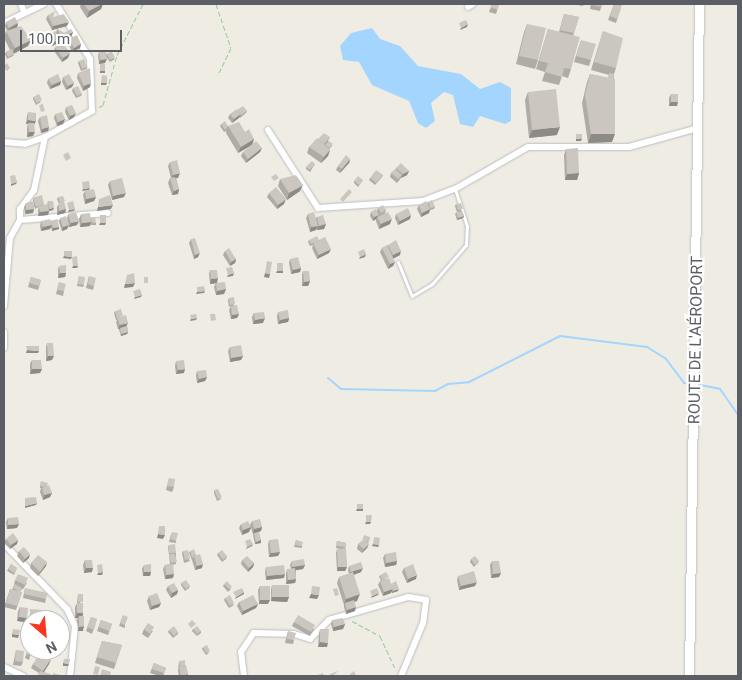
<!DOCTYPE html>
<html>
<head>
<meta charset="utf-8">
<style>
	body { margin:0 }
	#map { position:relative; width:742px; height:680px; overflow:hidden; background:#efede3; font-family:Roboto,sans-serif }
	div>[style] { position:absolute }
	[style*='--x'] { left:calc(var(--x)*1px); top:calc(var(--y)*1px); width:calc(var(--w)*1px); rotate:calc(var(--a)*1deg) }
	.water>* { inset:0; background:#a4d5ff }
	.stream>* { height:2px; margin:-1px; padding:0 1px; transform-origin:1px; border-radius:1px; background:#a4d5ff }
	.path>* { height:1px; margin-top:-0.5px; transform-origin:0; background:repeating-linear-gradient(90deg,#95caa6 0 5px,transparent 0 7.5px) }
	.roads { filter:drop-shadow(0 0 1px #bbbdc3) drop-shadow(0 0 1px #bbbdc3) }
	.service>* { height:3px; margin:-1.5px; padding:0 1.5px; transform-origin:1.5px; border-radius:1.5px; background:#fff }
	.minor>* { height:6px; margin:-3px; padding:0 3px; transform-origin:3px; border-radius:3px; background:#fff }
	.secondary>* { height:9px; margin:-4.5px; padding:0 4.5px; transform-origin:4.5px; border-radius:4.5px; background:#fff }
	.wall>* { inset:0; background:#afaba5 }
	.shaded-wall>* { inset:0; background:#8e8b86 }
	.building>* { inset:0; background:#cbc7c0 }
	span { translate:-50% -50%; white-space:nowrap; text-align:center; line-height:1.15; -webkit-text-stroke:4.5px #fff; paint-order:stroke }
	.street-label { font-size:16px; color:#5b5f65 }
	.frame { position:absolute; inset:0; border:5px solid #5b5f65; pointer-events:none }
	.north { position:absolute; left:20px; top:610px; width:50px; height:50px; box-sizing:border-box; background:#fff; border:1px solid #bdbfc1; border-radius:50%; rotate:153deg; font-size:14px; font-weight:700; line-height:20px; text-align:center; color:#5b5f65 }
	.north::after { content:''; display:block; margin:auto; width:18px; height:22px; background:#f93620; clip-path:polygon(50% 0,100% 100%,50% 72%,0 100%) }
	.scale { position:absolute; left:20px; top:30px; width:102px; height:22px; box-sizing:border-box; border:2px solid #5b5f65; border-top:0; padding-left:6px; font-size:15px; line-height:18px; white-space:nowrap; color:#5b5f65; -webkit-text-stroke:4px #fff; paint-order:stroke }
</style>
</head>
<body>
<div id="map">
	<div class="water">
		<i style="clip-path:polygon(372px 28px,380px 39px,400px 46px,418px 66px,461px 74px,480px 89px,500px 82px,511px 88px,511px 121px,505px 124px,480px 116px,473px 127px,460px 124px,453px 95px,444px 92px,431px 103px,435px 121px,426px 128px,418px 123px,409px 101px,372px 85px,359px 62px,343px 60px,340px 46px,351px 33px)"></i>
	</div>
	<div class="stream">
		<i style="--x:328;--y:378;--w:17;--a:40"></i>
		<i style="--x:341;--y:389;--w:94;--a:1.2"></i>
		<i style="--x:435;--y:391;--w:15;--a:-28"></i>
		<i style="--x:448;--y:384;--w:21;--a:-5"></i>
		<i style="--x:469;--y:382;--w:102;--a:-26.8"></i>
		<i style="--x:560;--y:336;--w:88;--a:7.2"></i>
		<i style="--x:647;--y:347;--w:22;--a:32"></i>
		<i style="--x:666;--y:359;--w:30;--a:53"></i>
		<i style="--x:684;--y:383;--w:7;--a:8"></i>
		<i style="--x:695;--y:384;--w:25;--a:11"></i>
		<i style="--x:720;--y:389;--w:32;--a:55"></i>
	</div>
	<div class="path">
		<i style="--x:216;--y:4;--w:46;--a:71.2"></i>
		<i style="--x:231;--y:48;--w:30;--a:116"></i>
		<i style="--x:99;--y:107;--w:4;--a:-27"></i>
		<i style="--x:103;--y:105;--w:52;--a:-74.4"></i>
		<i style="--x:117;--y:55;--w:57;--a:-63"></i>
		<i style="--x:352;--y:621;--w:32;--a:28"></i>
		<i style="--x:380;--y:636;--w:38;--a:65"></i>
	</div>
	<div class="roads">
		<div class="service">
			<i style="--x:398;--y:262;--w:37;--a:68"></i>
			<i style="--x:412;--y:296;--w:23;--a:-31"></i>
			<i style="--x:432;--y:284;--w:52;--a:-48.9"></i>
			<i style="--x:466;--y:245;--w:19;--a:-87"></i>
			<i style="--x:467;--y:226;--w:38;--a:-108"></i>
		</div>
		<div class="minor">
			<i style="--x:21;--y:4;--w:9;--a:69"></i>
			<i style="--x:468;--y:7;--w:6;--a:-31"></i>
			<i style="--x:4;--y:23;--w:44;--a:-25.4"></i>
			<i style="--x:268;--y:130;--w:93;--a:57.3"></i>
			<i style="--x:318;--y:208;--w:105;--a:-3.8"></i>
			<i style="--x:423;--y:201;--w:34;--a:-21"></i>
			<i style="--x:455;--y:189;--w:84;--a:-29.9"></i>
			<i style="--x:528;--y:147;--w:101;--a:0"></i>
			<i style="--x:629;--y:147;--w:72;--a:-15.4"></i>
			<i style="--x:45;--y:137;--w:54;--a:101.7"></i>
			<i style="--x:34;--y:190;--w:24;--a:126"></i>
			<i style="--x:20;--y:209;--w:11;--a:90"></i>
			<i style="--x:20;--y:220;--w:88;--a:-4.5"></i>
			<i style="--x:4;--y:142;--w:21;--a:5"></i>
			<i style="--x:25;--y:144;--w:21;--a:-19"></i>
			<i style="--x:45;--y:137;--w:54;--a:-29"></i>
			<i style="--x:92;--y:111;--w:52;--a:-92.2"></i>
			<i style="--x:90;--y:59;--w:65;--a:-121.7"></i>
			<i style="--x:4;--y:306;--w:68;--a:-85"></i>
			<i style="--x:10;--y:238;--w:21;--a:-61"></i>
			<i style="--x:4;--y:332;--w:16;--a:90"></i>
			<i style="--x:4;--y:544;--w:91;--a:45.9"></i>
			<i style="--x:67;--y:609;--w:19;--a:65"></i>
			<i style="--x:75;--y:626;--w:50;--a:95.7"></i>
			<i style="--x:4;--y:667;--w:21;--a:25"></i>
			<i style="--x:244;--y:676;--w:24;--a:-97"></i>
			<i style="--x:241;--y:652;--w:23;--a:-56"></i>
			<i style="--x:254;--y:633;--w:40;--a:1.4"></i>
			<i style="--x:294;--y:634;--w:17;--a:17"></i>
			<i style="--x:310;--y:639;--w:27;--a:-45"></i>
			<i style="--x:329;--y:620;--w:82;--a:-16.2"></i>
			<i style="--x:408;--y:597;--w:18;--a:9"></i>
			<i style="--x:426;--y:600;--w:23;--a:97"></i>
			<i style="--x:423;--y:623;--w:57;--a:112.5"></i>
		</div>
		<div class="secondary">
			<i style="--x:689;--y:676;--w:672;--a:-89.15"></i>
		</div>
	</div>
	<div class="wall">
		<i style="clip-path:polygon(81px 4px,103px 4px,101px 9px,87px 18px,80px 7px)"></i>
		<i style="clip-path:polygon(492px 4px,499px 4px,496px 14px,489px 12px)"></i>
		<i style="clip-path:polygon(572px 4px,584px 4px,583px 6px)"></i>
		<i style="clip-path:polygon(591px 4px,602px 4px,600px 11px,590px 9px)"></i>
		<i style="clip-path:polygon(614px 4px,622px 4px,616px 23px,608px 20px)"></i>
		<i style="clip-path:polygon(564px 14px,579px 17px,573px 36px,571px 69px,568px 78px,562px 76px,559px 85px,542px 81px,545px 72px,536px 69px,548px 29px,559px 32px)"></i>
		<i style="clip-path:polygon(48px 15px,53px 17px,67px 26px,52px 30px,46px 19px)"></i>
		<i style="clip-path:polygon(6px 22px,18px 23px,17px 28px,28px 46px,14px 54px,13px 56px,7px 59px,5px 54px,6px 52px,10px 50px,4px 38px,6px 31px,7px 31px,5px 26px)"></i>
		<i style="clip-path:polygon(527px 24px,538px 60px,535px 69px,516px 64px,524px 32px)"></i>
		<i style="clip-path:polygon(57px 29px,64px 33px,73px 32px,71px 37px,60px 42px,59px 40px,58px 43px,52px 46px,48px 38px,50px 34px,56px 33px)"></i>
		<i style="clip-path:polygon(603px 31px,616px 68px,614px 74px,612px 142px,588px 143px,582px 103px,587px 82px,590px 74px,608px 78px,609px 75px,591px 70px)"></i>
		<i style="clip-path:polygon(69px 39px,81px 44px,80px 48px,72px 52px,68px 43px)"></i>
		<i style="clip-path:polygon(581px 40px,591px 60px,589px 66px,574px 62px)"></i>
		<i style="clip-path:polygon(55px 47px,68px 58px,62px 62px,54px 51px)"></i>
		<i style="clip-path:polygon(99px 51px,107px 54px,115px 59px,110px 62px,107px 58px,105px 63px,99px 64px,98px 56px)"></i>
		<i style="clip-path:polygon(79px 61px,87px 67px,86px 69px,81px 71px,78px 63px)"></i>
		<i style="clip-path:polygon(78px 73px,90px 87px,83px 91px,77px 78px)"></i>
		<i style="clip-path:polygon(63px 77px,74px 83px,72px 87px,66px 90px,62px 82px)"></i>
		<i style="clip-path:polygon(48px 79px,61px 81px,60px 85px,50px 89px,47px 83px)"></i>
		<i style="clip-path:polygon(73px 88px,82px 94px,81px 96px,76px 98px,72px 91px)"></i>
		<i style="clip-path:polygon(528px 92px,557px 135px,529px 138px,525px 100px)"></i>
		<i style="clip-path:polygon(671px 94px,677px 106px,669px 106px,669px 98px)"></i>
		<i style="clip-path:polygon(33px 97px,41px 102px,36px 105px,33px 99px)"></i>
		<i style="clip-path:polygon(66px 107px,74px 117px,69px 120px,65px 112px)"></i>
		<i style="clip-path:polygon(237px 110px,247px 111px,246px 113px,240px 118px,240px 117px,232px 123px,228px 118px,230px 114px)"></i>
		<i style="clip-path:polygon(28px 112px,34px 124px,33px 136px,27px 137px,27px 128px,28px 124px,26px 124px,27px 116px)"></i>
		<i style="clip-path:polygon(55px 114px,65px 119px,63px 124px,57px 126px,54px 118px)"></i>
		<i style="clip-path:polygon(40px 117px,49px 127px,48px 131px,41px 133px,38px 121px)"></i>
		<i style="clip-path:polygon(221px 124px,245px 132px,254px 139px,252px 145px,238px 153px,226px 133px,226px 131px,224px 132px,220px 126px)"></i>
		<i style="clip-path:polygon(330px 137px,328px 141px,332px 146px,329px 149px,330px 150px,328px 156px,321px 163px,307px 153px,309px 147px,318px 140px)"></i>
		<i style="clip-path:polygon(262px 148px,260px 152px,246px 163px,241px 156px,243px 152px)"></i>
		<i style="clip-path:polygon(566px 149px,579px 173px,577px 180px,565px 180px,564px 155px)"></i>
		<i style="clip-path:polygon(350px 159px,349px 163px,340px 173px,336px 170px,338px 166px)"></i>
		<i style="clip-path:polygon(170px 162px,178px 178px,176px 178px,179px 189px,178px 194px,172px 195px,168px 183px,170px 178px,171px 178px,168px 166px)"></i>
		<i style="clip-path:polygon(315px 164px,310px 172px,306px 169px,306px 167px)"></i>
		<i style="clip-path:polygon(396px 168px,409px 171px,407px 175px,401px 178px,397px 183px,390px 177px,391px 173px,396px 169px)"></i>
		<i style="clip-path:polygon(383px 175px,382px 177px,375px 185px,369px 180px,370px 178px)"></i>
		<i style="clip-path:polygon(280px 179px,300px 191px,287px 200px,278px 186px)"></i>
		<i style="clip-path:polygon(363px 180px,358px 187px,354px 183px,354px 181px)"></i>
		<i style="clip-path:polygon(110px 181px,124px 197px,112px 200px,108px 185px)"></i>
		<i style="clip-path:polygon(85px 191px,96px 197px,94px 201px,85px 204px,83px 195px)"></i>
		<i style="clip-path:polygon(269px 193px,284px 204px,277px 209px,267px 197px)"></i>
		<i style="clip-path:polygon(58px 197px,66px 209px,65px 213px,57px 215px,57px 207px,59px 204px,57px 199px)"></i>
		<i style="clip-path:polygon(33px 198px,44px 204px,43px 205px,47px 205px,48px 201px,54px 208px,53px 210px,49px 211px,48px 215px,38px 216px,38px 210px,39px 207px,35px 209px,34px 206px,33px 213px,25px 214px,24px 207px,26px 203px,33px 202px)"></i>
		<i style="clip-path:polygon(428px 202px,435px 207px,434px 209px,430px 210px,429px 213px,421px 217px,417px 209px,419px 205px,427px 203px)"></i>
		<i style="clip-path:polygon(456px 204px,462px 211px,464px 216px,463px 218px,457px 220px,455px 214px,457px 212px,455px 206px)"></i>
		<i style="clip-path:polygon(378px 208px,386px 210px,385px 213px,390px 224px,379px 229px,376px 221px,376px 219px,373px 221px,370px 216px,371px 212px,377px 211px)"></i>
		<i style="clip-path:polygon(68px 214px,77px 225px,69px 227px,67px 218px)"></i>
		<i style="clip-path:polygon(81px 214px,91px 218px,96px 223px,96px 225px,91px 225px,91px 223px,90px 226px,80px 227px,79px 219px)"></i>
		<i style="clip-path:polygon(308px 214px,316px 218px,317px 217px,326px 224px,324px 229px,317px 230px,317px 228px,316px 230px,310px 232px,306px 218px)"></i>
		<i style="clip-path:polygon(396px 214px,410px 219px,398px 225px,395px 218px)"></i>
		<i style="clip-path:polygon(60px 218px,69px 225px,67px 229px,62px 231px,59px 222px)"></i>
		<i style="clip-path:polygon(41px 221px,51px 221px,59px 229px,52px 231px,51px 227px,50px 229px,41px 231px,40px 226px)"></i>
		<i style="clip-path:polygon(191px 239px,198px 257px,194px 259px,189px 243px)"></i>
		<i style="clip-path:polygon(309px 240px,319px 240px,329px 253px,317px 259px,312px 248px,313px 245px,310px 246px,308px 242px)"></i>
		<i style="clip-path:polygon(388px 245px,400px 255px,393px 259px,395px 262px,393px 266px,388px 269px,380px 252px,382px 248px,387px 246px)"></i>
		<i style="clip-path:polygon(225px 251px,236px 259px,235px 263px,230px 266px,223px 255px)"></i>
		<i style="clip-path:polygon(290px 259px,301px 268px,300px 272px,291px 274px,289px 263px)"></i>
		<i style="clip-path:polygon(59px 266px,66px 273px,65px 277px,58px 278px,58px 270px)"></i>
		<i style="clip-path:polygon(210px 270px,217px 283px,210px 284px,209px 274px)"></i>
		<i style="clip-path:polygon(303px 271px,310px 281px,308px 286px,302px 286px,302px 275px)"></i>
		<i style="clip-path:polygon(79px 276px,84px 285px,83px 287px,77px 286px)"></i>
		<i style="clip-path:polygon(89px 276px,94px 286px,93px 290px,86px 288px)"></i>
		<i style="clip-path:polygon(31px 277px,41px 280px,38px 290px,28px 287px)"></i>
		<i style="clip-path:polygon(59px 282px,64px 291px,63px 296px,56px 294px)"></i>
		<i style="clip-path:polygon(216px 283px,226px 289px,224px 294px,216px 295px,214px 287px)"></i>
		<i style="clip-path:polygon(229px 298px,234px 305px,239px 314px,237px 318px,231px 319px,229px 310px,231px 306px,229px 307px,228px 300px)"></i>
		<i style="clip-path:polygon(115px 311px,127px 326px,128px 332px,127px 334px,121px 336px,119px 330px,119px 329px,118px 329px,116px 322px,117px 320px,116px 320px,114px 313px)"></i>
		<i style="clip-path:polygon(278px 312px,289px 318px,288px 322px,278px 324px,277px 316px)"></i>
		<i style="clip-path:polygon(254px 313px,263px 323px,253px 324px,252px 317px)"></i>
		<i style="clip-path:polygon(47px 343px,52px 360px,46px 361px,46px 347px)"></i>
		<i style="clip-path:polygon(230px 347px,243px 356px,241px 360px,230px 362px,228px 351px)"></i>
		<i style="clip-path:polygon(32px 360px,42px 369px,40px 373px,30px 374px,30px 364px)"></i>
		<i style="clip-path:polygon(176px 361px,184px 373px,176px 374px,175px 366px)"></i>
		<i style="clip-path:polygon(197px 371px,207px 377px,205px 381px,197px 383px,196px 375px)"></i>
		<i style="clip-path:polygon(169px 478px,174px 487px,172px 492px,166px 490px)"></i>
		<i style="clip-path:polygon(41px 481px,47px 486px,52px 493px,50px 497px,43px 500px,40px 492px,41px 488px,40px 488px)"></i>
		<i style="clip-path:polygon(214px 490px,221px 499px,217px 501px,214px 493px)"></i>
		<i style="clip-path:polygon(8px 518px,17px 528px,7px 529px,6px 522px)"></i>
		<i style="clip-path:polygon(252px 521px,262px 527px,261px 531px,258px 532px,261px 540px,261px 543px,255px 544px,253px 535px,254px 533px,253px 534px,251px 528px,249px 532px,242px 535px,239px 528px,241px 524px,250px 525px)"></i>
		<i style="clip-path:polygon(171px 534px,176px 541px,176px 543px,169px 542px)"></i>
		<i style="clip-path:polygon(370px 537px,367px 548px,362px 553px,357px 549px,358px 544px)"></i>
		<i style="clip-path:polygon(6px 539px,17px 544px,10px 549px,4px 543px)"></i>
		<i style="clip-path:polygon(269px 540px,280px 552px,278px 556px,269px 557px,268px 545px)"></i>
		<i style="clip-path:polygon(296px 540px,302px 546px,302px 548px,294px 547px)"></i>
		<i style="clip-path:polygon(337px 541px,346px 543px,345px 549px,347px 567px,345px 571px,337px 571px,336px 553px,337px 549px,340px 549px,336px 548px)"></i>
		<i style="clip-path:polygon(169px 545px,176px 553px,176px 564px,173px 565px,173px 578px,165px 579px,163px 569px,165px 565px,170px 564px,168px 547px)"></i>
		<i style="clip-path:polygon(19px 551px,29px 558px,23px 563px,17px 556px)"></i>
		<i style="clip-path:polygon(183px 551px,190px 561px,184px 563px,182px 553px)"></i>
		<i style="clip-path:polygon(190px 551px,196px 555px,202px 568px,195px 570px,192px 560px,189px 553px)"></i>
		<i style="clip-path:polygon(218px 553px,227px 556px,226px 559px,222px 562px,217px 555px)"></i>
		<i style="clip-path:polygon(385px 554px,397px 561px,396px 565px,385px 567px,383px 558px)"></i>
		<i style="clip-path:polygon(471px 559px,479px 561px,478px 563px,474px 567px,470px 562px)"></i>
		<i style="clip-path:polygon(85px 560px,92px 572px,84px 573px,83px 565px)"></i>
		<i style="clip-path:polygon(242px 560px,254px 563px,253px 567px,248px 572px,241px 564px)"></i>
		<i style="clip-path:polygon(292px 561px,305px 565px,303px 569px,296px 570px,296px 579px,295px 583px,286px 584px,286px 573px,287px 569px,291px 569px,290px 565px)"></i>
		<i style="clip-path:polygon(492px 561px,501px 573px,499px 577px,491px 578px,490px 565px)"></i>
		<i style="clip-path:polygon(31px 563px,46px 566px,38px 576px,30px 568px)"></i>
		<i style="clip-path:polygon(11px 564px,17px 568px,14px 575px,7px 571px)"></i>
		<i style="clip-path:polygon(144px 565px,151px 572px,150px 576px,143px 576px,142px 569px)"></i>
		<i style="clip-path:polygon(349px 566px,361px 572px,354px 575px,357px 601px,354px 602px,355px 611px,346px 614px,344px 607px,344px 605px,337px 583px,339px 577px,349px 574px,348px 570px)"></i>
		<i style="clip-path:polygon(266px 567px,284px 578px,266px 580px,265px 572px)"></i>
		<i style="clip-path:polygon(404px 568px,416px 579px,407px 583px,402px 572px)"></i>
		<i style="clip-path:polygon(380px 575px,391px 584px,398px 591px,392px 593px,392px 591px,391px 593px,383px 596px,378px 585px,380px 581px,381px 580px,379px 577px)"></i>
		<i style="clip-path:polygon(458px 576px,475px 586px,459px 590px,457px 580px)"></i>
		<i style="clip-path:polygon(15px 580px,27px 583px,23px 589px,22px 589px,20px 592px,22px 592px,16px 610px,4px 607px,10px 589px,12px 590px,14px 585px)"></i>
		<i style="clip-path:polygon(181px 583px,190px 586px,189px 588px,185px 591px,181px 585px)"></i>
		<i style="clip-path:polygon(224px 584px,231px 589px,228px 592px,223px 586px)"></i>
		<i style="clip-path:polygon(272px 585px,289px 597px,287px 602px,271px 601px,271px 589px)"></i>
		<i style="clip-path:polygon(168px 586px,178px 590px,177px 594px,171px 598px,166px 590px)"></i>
		<i style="clip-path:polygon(260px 586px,268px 604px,259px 604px,258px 590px)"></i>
		<i style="clip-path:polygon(25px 588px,46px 599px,45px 603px,23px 598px)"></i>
		<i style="clip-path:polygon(78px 594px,83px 613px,83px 631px,78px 631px,77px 620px,78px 618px,75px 618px,75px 607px,77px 603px)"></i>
		<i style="clip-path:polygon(149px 596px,161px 603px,159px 607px,150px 610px,147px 601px)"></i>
		<i style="clip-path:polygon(225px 598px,234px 605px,229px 608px,224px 600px)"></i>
		<i style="clip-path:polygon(239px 602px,258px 604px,256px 608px,242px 615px,237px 606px)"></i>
		<i style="clip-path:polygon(20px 607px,27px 618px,22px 632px,23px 625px,24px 622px,17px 621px,18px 611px)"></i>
		<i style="clip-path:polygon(123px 615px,125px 625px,125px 628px,119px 626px)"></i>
		<i style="clip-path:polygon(91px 617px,97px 619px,92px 634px,86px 631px)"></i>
		<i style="clip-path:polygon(101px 620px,112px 624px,108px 635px,97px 631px)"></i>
		<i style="clip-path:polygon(332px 620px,345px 624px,343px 629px,333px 631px,331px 624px)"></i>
		<i style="clip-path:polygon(294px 622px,314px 629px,310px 636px,292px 626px)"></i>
		<i style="clip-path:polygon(144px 629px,153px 631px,148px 638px,142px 634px)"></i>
		<i style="clip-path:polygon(193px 629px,201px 631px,201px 633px,197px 636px,192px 631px)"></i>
		<i style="clip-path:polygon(320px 629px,327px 647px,318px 647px,319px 633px)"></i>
		<i style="clip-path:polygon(169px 630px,178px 632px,178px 634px,173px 638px,168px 632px)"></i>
		<i style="clip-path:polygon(288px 631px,294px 640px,293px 644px,285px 643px)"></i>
		<i style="clip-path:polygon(30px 634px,30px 650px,32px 650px,29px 660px,25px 658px,30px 643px,29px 643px,29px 636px)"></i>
		<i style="clip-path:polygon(102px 641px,122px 645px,114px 669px,95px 663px)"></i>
		<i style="clip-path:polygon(203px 647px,209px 653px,206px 655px,202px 649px)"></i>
		<i style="clip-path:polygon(16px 650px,23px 662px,21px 666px,13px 665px)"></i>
		<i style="clip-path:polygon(51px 659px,49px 664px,44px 672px,50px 676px,38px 676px,39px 673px,31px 668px,33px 664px)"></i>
		<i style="clip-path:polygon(179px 661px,185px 665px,188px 674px,188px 676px,179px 676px,178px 671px)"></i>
		<i style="clip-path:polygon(154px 663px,166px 668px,163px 676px,159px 676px,150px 673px)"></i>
	</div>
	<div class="shaded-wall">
		<i style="clip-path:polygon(102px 4px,103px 4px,101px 9px,87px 18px,89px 11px)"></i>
		<i style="clip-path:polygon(69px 22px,67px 26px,52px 30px,53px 26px)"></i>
		<i style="clip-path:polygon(18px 23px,17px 28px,8px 32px,9px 28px)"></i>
		<i style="clip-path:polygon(468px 24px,467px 27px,460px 30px,461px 28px)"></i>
		<i style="clip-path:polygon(73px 32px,71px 37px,60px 42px,62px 38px)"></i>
		<i style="clip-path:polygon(60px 39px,58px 43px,52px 46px,54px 42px)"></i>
		<i style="clip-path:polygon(31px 40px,28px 46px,12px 54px,15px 48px)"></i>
		<i style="clip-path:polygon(81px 44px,80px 48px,72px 52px,74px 48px)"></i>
		<i style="clip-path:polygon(70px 53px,68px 58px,62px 62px,63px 58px)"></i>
		<i style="clip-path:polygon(107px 59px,105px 63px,99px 64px,100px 60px)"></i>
		<i style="clip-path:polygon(100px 71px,105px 71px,105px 73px,100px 73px)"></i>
		<i style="clip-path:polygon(61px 81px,60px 85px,50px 89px,52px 85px)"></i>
		<i style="clip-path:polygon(74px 83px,72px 87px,66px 90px,68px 86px)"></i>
		<i style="clip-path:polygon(91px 83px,90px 87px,83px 91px,84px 86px)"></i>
		<i style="clip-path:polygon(101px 83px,107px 83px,106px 85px,101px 85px)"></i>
		<i style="clip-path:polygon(671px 102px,678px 102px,677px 106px,669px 106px)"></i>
		<i style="clip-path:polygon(76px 113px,74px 117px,69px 120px,70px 116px)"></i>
		<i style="clip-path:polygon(241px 114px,239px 118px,232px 123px,234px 119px)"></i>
		<i style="clip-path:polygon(65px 119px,63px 124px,57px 126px,58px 122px)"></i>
		<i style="clip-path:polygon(28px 120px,36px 121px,34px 125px,26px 124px)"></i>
		<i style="clip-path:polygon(49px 127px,48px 131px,41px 133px,42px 129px)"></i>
		<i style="clip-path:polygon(560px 127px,557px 135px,529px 138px,532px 130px)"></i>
		<i style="clip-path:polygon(29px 132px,35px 132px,33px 136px,27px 137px)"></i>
		<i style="clip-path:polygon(591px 134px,615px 134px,612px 142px,588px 143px)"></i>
		<i style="clip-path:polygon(254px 139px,252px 145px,238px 153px,241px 147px)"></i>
		<i style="clip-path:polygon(576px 139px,582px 139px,581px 141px,576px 141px)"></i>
		<i style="clip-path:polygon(262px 148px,260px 152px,246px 163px,248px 159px)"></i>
		<i style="clip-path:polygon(330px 150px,328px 156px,321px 163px,324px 157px)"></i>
		<i style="clip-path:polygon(350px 159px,349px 163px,340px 173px,342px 169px)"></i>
		<i style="clip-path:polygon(409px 171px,407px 175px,401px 178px,403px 174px)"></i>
		<i style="clip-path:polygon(180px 173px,178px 178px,171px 179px,173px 175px)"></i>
		<i style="clip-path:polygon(579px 173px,577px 180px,565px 180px,567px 174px)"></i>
		<i style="clip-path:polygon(17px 182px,16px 184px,11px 186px,11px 184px)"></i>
		<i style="clip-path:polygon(303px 185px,300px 191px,287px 200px,289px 193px)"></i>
		<i style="clip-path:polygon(90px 188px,89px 190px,82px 191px,83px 189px)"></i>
		<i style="clip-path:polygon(179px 189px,178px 194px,172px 195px,174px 191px)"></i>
		<i style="clip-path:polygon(126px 193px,124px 197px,112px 200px,113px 196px)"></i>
		<i style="clip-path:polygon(96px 197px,94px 201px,85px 204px,86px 199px)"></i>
		<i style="clip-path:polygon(286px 199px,284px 204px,277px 209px,278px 205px)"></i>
		<i style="clip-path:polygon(113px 205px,111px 209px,97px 211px,98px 207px)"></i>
		<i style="clip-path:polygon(54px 208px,53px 210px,49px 211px,48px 215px,38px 216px,40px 212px,49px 209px)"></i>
		<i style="clip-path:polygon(34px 209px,33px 213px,25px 214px,26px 210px)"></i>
		<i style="clip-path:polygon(66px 209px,65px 213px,57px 215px,59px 211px)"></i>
		<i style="clip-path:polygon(75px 209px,74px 211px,68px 212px,69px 210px)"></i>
		<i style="clip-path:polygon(430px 209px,429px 213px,421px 217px,422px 213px)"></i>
		<i style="clip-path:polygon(379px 215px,376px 219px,373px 221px,374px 217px)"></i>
		<i style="clip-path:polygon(411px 215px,410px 219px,398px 225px,400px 221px)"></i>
		<i style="clip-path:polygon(464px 216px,463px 218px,457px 220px,458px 218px)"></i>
		<i style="clip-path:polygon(392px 219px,390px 224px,379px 229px,381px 224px)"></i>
		<i style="clip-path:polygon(79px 221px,77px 225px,69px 227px,71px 223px)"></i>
		<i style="clip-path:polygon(91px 222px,90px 226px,80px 227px,82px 223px)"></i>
		<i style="clip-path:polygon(100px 223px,106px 223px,105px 225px,99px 225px)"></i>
		<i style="clip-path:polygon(326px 224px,324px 229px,317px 230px,319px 226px)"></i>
		<i style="clip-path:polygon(52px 225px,50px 229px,41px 231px,43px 227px)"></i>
		<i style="clip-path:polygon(69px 225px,67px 229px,62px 231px,63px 227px)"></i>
		<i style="clip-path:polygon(318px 226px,316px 230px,310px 232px,311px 227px)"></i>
		<i style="clip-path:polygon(59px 227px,59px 229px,52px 231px,53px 228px)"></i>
		<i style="clip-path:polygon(331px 249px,329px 253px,317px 259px,319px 255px)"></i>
		<i style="clip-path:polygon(401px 251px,400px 255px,392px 259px,393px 255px)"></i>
		<i style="clip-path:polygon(200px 253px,198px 257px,194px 259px,195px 255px)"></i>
		<i style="clip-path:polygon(366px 254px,365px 257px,359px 259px,360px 257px)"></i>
		<i style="clip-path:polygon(64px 256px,72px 257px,71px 259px,63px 258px)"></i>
		<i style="clip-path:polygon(236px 259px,235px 263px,230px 266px,231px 262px)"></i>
		<i style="clip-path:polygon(395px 262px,393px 266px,388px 269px,390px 264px)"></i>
		<i style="clip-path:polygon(73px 266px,78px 266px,77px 268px,72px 268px)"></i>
		<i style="clip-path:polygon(301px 268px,300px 272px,291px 274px,293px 270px)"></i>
		<i style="clip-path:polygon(277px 271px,283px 271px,283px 273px,276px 273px)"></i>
		<i style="clip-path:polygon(60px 273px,66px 273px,65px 277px,58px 278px)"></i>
		<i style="clip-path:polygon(234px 273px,233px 276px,227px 277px,228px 275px)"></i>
		<i style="clip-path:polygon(265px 273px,270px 274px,269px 278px,264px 277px)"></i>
		<i style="clip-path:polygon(218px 278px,217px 283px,210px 284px,211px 279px)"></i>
		<i style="clip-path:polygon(310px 281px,308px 286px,302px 286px,304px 282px)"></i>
		<i style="clip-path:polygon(135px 283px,133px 287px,124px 288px,125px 284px)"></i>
		<i style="clip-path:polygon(226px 289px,224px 294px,216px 295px,217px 291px)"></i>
		<i style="clip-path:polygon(205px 291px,204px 293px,196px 294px,197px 292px)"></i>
		<i style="clip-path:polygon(142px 295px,141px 297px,134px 299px,135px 297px)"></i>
		<i style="clip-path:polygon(239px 314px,237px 318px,231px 319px,232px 315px)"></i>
		<i style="clip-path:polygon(197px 318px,196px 320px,190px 321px,191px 319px)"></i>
		<i style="clip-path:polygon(265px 318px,263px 323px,253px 324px,255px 320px)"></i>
		<i style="clip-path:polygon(289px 318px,288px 322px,278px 324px,280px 320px)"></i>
		<i style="clip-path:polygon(128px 323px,126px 327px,118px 329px,120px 325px)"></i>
		<i style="clip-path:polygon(128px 332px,127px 334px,121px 336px,121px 334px)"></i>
		<i style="clip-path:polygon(27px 350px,39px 351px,38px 353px,26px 353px)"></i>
		<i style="clip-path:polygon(48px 356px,54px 356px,52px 360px,46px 361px)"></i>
		<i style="clip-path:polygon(243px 356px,241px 360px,230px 362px,231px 358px)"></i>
		<i style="clip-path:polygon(32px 369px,42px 369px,40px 373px,30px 374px)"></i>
		<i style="clip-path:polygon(185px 369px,184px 373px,176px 374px,178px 370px)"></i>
		<i style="clip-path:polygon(207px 377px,205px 381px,197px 383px,199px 379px)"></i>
		<i style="clip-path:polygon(52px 493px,50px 497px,43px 500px,44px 495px)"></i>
		<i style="clip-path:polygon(37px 503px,36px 505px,25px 508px,25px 506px)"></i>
		<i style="clip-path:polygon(357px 509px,363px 509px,363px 511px,356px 511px)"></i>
		<i style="clip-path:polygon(366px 522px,371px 522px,370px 524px,365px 524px)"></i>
		<i style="clip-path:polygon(19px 524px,17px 528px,7px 529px,8px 525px)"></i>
		<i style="clip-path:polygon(251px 527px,249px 532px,242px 535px,243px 530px)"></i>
		<i style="clip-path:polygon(262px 527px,261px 531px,253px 534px,254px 529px)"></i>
		<i style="clip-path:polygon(158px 534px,165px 535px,163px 539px,157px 538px)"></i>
		<i style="clip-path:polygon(18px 540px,17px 544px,10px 549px,11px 545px)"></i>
		<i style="clip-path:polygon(261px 540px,261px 543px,255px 544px,256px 542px)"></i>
		<i style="clip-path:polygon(253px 544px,252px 546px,246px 549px,247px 547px)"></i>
		<i style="clip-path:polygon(369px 544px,367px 548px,362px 553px,364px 549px)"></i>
		<i style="clip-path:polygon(373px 544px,379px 545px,378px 547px,372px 546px)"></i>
		<i style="clip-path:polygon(280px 552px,278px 556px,269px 557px,271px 553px)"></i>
		<i style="clip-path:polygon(30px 554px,29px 558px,23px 563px,25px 559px)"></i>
		<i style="clip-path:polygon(397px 561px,396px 565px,385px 567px,386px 563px)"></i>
		<i style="clip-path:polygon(47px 562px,46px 566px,38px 576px,40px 572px)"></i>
		<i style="clip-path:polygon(254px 563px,253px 567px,248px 572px,249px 568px)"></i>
		<i style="clip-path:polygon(203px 564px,202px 568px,195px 570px,197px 566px)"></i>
		<i style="clip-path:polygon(305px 565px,303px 569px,291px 571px,292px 567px)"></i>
		<i style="clip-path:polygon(338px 567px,347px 567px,345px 571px,337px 571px)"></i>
		<i style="clip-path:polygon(86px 568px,93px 568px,92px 572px,84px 573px)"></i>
		<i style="clip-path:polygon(363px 568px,361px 572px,350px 576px,351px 572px)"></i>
		<i style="clip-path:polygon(103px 572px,102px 575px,97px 575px,98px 573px)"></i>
		<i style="clip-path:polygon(144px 572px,151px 572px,150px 576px,143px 576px)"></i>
		<i style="clip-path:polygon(501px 573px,499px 577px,491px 578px,493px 574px)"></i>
		<i style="clip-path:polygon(174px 574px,173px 578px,165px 579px,166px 575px)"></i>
		<i style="clip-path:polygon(285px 574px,284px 578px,266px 580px,267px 576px)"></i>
		<i style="clip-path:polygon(417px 575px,416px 579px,407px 583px,408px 579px)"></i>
		<i style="clip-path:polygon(296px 579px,295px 583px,286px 584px,288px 580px)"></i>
		<i style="clip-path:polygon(477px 582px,475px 586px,459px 590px,461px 586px)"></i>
		<i style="clip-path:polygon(393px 589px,391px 593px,383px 596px,384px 592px)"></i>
		<i style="clip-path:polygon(399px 589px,398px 591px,392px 593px,393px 591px)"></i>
		<i style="clip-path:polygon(178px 590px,177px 594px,171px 598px,172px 593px)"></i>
		<i style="clip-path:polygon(244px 592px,244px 594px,235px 599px,236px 597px)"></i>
		<i style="clip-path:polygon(379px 593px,378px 595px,371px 598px,372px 596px)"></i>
		<i style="clip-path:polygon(311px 594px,319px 595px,317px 599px,309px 598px)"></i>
		<i style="clip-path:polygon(360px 594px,357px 601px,346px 604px,345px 603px,344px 605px,346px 599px)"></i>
		<i style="clip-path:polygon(272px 597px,289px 597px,287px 602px,271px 601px)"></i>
		<i style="clip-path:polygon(260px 600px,270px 600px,268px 604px,259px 604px)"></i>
		<i style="clip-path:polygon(161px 603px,159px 607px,150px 610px,152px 606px)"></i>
		<i style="clip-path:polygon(258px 604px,256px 608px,242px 615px,243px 611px)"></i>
		<i style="clip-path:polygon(356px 607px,355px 611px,346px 614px,347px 610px)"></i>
		<i style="clip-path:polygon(77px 613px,83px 613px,82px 618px,79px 616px,78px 618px,75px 618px)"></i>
		<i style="clip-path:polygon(30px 616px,42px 617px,41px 620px,28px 620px)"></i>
		<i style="clip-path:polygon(19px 617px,27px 618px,26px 622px,17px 621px)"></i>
		<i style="clip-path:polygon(345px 624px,343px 629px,333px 631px,334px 627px)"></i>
		<i style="clip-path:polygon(84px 626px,83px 631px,78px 631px,79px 627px)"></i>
		<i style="clip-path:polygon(24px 627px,30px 628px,30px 632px,22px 632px)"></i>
		<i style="clip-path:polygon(12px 634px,19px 635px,18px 638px,12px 637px)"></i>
		<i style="clip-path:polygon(320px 642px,328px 643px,327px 647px,318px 647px)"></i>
		<i style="clip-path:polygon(51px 659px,49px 664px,42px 675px,43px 671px)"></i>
		<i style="clip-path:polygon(63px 663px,69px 664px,68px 666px,63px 666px)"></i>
	</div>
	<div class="building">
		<i style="clip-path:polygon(84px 4px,102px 4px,89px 11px)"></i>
		<i style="clip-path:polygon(492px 4px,499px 4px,497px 9px,491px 8px)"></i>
		<i style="clip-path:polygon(592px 4px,602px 4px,602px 7px,592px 5px)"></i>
		<i style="clip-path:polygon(614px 4px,622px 4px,617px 19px,610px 16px)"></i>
		<i style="clip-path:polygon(55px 11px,53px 17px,64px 14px,69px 22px,53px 26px,48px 15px)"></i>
		<i style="clip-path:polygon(564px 14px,579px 17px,574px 33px,560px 30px)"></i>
		<i style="clip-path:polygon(15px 17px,18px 23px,9px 28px,6px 22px)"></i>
		<i style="clip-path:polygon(466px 20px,468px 24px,461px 28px,459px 23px)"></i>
		<i style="clip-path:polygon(527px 24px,546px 28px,538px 60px,519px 56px)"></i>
		<i style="clip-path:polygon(21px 26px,31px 40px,15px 48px,6px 31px)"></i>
		<i style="clip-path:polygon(57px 29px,64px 33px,71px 29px,73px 32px,62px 38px)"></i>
		<i style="clip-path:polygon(548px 29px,580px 37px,571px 69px,564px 68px,562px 77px,545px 72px,548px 63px,539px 61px)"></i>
		<i style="clip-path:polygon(55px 31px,60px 39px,54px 42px,50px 34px)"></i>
		<i style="clip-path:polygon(603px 31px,623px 38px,616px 68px,594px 62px)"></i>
		<i style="clip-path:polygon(77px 35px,81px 44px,74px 48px,69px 39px)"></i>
		<i style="clip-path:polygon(581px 40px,596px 44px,591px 60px,576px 56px)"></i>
		<i style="clip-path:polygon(62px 42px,70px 53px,63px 58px,55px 47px)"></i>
		<i style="clip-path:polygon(12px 49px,14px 54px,8px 57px,6px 52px)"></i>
		<i style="clip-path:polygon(99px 51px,106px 51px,107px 59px,100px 60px)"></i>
		<i style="clip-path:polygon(111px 51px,115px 57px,110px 60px,107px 54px)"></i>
		<i style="clip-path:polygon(84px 59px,87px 67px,82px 69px,79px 61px)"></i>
		<i style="clip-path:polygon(7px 63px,10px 68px,7px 71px,4px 68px,4px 66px)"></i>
		<i style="clip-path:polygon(100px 64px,105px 64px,105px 71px,100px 71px)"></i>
		<i style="clip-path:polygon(90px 68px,91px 83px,84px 86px,78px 73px)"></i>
		<i style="clip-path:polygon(609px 73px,614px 74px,613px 79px,608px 78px)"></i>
		<i style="clip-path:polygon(58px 74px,61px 81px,52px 85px,48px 79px)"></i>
		<i style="clip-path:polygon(69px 74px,74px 83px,68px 86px,63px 77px)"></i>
		<i style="clip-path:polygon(590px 74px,615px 79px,615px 134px,591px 134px,585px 95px)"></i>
		<i style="clip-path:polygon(102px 75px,107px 76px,107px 83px,101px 83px)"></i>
		<i style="clip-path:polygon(78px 86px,82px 94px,77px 96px,73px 88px)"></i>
		<i style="clip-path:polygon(556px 89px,560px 127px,532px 130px,528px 92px)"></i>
		<i style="clip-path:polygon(39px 94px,42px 100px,37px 103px,33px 97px)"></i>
		<i style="clip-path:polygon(671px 94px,678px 94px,678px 102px,671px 102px)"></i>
		<i style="clip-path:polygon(43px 104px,45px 111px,41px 112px,39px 105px)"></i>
		<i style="clip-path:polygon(72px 105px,76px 113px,70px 116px,66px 107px)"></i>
		<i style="clip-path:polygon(243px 106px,247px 111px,241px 115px,240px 114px,241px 114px,237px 110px)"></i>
		<i style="clip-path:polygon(237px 109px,241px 114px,234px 119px,230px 114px)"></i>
		<i style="clip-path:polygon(28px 112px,36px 113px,36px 121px,28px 120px)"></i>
		<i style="clip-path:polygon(62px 112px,65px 119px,58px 122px,55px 114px)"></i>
		<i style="clip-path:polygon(47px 115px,49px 127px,42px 129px,40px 117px)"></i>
		<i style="clip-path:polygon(225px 121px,228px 126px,225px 130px,221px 124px)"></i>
		<i style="clip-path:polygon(239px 122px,245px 132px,249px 129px,254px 139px,241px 147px,228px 126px)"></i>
		<i style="clip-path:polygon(28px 123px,34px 123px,35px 132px,29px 132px)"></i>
		<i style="clip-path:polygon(324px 133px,330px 137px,324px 144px,318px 139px)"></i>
		<i style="clip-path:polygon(576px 134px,582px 134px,582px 139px,576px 139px)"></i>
		<i style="clip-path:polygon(317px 138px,330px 150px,324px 157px,309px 147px)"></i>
		<i style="clip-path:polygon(256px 141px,262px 148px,248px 159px,243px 152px)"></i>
		<i style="clip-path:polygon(329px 141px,333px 144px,329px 148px,325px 145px)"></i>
		<i style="clip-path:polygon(578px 148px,579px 173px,567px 174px,566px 149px)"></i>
		<i style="clip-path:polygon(68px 152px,71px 158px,66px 161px,63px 155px)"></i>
		<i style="clip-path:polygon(346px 155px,350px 159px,342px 169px,338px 166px)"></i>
		<i style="clip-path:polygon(177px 160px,180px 173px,173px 175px,170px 162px)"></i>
		<i style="clip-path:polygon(312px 161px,315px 164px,310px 170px,306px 167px)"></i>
		<i style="clip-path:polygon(401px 163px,409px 171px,403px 174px,396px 168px)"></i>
		<i style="clip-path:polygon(395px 169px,402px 175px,398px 179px,391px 173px)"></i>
		<i style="clip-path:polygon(376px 170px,383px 175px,376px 183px,370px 178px)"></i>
		<i style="clip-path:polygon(276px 174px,279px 178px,274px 181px,271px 177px)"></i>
		<i style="clip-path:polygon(15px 175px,17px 182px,11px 184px,10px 176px)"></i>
		<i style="clip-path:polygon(296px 175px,303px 185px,289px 193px,280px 179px)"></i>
		<i style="clip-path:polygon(358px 176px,363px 180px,359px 185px,354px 181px)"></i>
		<i style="clip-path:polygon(175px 177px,179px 189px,174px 191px,170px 178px)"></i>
		<i style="clip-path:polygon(122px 178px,126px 193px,113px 196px,110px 181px)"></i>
		<i style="clip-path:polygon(89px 181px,90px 188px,83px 189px,82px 182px)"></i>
		<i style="clip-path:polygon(276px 187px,286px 199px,278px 205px,269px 193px)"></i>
		<i style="clip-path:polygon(94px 189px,96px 197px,86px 199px,85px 191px)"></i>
		<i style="clip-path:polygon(349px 189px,352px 192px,343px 202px,340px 199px)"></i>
		<i style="clip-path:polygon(42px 195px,44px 204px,36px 207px,33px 198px)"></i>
		<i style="clip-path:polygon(110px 195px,113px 205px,98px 207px,99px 199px)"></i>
		<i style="clip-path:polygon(63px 196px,65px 201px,60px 203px,58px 197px)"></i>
		<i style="clip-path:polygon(432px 200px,435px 207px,430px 208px,428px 202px)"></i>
		<i style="clip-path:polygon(4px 201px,5px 201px,4px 213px)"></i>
		<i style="clip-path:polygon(48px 201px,53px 201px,54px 208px,49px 209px)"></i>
		<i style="clip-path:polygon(64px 201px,66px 209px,59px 211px,59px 203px)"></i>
		<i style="clip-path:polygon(73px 201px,75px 209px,69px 210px,67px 203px)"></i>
		<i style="clip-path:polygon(426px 201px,430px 209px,422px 213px,419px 205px)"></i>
		<i style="clip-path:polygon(34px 202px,34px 209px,26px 210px,26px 203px)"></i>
		<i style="clip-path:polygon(461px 203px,463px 209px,458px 210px,456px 204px)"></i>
		<i style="clip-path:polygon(48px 204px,49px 211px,40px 212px,39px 206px)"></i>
		<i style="clip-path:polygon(383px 205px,386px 210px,381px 213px,378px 208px)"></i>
		<i style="clip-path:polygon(408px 208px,411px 215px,400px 221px,396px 214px)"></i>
		<i style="clip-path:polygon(376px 209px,379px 215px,374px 217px,371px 212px)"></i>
		<i style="clip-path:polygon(462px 211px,464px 216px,458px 218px,456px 212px)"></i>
		<i style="clip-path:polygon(76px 212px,79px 221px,71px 223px,68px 214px)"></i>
		<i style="clip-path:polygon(314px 212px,318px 226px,311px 227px,308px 214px)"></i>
		<i style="clip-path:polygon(388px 212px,392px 219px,381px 224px,377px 217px)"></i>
		<i style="clip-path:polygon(90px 213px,91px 222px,82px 223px,81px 214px)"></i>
		<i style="clip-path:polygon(100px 215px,106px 215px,106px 223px,100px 223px)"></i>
		<i style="clip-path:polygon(323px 215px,326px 224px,319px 226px,317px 217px)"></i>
		<i style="clip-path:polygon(66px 216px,69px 225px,63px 227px,60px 218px)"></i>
		<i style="clip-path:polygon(95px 217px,96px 223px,92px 223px,91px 218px)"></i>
		<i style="clip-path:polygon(50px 219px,52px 225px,43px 227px,41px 221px)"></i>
		<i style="clip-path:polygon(57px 219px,59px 227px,53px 228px,51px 221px)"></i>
		<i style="clip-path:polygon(317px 236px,319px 240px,311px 244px,309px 240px)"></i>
		<i style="clip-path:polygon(325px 237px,331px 249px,319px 255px,313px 243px)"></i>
		<i style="clip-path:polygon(195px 238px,200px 253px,195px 255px,191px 239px)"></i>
		<i style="clip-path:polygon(396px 240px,401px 251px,393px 255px,388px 245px)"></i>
		<i style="clip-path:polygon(387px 245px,395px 262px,390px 264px,382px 248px)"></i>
		<i style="clip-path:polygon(229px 248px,236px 259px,231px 262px,225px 251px)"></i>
		<i style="clip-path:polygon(364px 249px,366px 254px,360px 257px,358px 252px)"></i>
		<i style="clip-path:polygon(64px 251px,72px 251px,72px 257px,64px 256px)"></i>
		<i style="clip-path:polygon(77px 256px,78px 266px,73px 266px,72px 257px)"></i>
		<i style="clip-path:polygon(298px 257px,301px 268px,293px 270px,290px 259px)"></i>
		<i style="clip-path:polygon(267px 261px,272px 262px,270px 274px,265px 273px)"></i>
		<i style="clip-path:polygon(277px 263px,283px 263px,283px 271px,277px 271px)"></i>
		<i style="clip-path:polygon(66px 265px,66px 273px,60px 273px,59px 266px)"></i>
		<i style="clip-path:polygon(232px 267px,234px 273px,228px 275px,226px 268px)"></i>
		<i style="clip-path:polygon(210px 270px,217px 270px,218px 278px,211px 279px)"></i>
		<i style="clip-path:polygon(303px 271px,309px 271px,310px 281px,304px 282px)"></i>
		<i style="clip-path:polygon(134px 273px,135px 283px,125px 284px,127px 275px)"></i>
		<i style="clip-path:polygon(79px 276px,85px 277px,84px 285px,78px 284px)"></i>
		<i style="clip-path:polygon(89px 276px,96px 278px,94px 286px,88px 284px)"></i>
		<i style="clip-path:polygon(31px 277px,41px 280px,39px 286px,29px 283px)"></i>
		<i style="clip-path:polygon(144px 277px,148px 277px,148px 283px,144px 283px)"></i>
		<i style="clip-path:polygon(59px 282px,66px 284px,64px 291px,57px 290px)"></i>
		<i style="clip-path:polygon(225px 282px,226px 289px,217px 291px,216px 283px)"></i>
		<i style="clip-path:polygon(204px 286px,205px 291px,197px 292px,197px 287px)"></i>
		<i style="clip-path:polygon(140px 289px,142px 295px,135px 297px,133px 291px)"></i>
		<i style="clip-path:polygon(234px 297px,235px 304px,230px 305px,229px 298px)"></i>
		<i style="clip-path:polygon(237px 305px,239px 314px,232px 315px,231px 306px)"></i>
		<i style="clip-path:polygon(121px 309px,123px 316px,117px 318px,115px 311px)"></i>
		<i style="clip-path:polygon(288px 310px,289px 318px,280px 320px,278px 312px)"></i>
		<i style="clip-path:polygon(264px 312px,265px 318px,255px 320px,254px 313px)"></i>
		<i style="clip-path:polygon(196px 314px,197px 318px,191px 319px,190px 315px)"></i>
		<i style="clip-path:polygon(210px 314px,215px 314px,216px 320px,211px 321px)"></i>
		<i style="clip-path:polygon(126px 315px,128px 323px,120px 325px,117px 318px)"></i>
		<i style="clip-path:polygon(127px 326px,128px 332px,121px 334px,120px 328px)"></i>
		<i style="clip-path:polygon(47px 343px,53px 343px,54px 356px,48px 356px)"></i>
		<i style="clip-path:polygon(241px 345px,243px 356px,231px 358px,230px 347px)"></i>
		<i style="clip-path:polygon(26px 346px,39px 346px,39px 351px,27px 350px)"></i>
		<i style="clip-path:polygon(32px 360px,41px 360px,42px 369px,32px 369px)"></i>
		<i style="clip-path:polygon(184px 360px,185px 369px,178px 370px,176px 361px)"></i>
		<i style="clip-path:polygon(206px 370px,207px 377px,199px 379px,197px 371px)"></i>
		<i style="clip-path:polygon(169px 478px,175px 479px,174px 487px,167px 486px)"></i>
		<i style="clip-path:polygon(41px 481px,48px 483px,47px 486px,45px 487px,40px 486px)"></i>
		<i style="clip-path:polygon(49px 485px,52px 493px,44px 495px,42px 488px)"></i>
		<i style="clip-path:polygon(218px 489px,222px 497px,218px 499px,214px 490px)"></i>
		<i style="clip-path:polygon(36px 497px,37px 503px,25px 506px,25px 498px)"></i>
		<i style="clip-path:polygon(357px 504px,363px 504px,363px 509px,357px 509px)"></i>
		<i style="clip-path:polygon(366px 515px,372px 515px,371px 522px,366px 522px)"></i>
		<i style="clip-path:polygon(18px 517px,19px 524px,8px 525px,8px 518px)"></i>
		<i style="clip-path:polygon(260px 519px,262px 527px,254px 529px,252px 521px)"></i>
		<i style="clip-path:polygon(248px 521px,251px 527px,243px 530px,241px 524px)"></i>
		<i style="clip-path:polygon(159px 526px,165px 526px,165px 535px,158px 534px)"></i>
		<i style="clip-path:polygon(172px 532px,178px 533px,176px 541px,170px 539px)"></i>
		<i style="clip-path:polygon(259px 532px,261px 540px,256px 542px,254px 533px)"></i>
		<i style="clip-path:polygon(13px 533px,18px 540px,11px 545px,6px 539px)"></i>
		<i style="clip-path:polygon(364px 535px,370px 537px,369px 542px,366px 541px,364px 539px,362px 540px)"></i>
		<i style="clip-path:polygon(374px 537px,380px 538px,379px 545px,373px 544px)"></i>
		<i style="clip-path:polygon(250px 539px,253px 544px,247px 547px,245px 541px)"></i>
		<i style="clip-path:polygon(278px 539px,280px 552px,271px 553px,269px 540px)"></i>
		<i style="clip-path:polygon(364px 539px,369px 544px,364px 549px,358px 544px)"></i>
		<i style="clip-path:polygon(296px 540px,303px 542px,302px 546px,295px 545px)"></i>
		<i style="clip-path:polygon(337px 541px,346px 543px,345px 547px,336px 546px)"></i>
		<i style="clip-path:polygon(175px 544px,176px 553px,169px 553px,169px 545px)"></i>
		<i style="clip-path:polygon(24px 547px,30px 554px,25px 559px,19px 551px)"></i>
		<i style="clip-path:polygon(346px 548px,347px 567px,338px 567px,337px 549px)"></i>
		<i style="clip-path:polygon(194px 549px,196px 555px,194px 556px,192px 558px,190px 551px)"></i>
		<i style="clip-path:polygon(188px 550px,190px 559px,185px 560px,183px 551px)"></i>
		<i style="clip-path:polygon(222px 550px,227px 556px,223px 560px,218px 553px)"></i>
		<i style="clip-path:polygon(396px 552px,397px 561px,386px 563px,385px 554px)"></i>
		<i style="clip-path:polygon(169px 554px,175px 554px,177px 562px,171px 563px)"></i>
		<i style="clip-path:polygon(200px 554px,203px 564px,197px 566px,194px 556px)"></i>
		<i style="clip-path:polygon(38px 555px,47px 562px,40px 572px,31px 563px)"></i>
		<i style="clip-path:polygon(247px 556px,254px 563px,249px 568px,242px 560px)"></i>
		<i style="clip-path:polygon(475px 556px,479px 561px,475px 565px,471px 559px)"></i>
		<i style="clip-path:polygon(304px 559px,305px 565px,292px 567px,292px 561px)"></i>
		<i style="clip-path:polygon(85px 560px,92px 560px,93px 568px,86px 568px)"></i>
		<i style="clip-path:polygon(492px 561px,499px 561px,501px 573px,493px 574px)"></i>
		<i style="clip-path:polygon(361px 562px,363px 568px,351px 572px,349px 566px)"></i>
		<i style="clip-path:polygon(11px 564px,17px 568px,14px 573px,8px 569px)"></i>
		<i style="clip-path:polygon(102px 564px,103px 572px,98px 573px,97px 565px)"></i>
		<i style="clip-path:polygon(151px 564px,151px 572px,144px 572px,144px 565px)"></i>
		<i style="clip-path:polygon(173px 564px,174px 574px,166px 575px,165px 565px)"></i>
		<i style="clip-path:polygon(413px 564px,417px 575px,408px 579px,404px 568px)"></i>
		<i style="clip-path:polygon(284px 565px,285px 574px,267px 576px,266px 567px)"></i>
		<i style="clip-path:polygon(295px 568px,296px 579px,288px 580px,287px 569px)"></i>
		<i style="clip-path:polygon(474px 571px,477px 582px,461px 586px,458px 576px)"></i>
		<i style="clip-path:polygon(353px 572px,360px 594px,346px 599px,339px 577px)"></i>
		<i style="clip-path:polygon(386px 572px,389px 577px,382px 580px,380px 575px)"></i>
		<i style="clip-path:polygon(18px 574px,28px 578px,25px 585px,15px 580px)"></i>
		<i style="clip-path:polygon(389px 578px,393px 589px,384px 592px,380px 581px)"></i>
		<i style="clip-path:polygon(186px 580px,190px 586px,186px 589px,181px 583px)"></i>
		<i style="clip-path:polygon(227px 581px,232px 587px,229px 589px,224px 584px)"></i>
		<i style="clip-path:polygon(396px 581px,399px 589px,393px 591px,391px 584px)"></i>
		<i style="clip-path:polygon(174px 583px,178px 590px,172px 593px,168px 586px)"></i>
		<i style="clip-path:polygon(15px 584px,22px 588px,20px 592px,13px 588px)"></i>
		<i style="clip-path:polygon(272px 585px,289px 585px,289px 597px,272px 597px)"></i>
		<i style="clip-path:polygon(260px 586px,270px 586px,270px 600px,260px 600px)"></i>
		<i style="clip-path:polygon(312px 586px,320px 587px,319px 595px,311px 594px)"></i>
		<i style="clip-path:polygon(25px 588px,48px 593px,46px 599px,24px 594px)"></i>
		<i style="clip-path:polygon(242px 588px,244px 592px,236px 597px,233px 592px)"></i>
		<i style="clip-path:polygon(337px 588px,339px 595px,335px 596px,333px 589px)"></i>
		<i style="clip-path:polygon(377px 588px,379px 593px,372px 596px,370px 591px)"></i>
		<i style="clip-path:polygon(10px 589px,22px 592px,17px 606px,6px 603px)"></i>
		<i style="clip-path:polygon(157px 593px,161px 603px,152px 606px,149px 596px)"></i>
		<i style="clip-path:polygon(78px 594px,83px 594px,83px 602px,78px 602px)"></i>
		<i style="clip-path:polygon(230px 595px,234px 603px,230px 606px,225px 598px)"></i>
		<i style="clip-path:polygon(253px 595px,258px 604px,243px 611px,239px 602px)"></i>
		<i style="clip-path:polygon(354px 600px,356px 607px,347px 610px,345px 603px)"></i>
		<i style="clip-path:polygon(77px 603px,83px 603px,83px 613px,77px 613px)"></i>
		<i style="clip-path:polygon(20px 607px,28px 608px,27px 618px,19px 617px)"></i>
		<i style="clip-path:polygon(30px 609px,43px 610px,42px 617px,30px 616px)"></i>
		<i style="clip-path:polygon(123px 615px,128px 617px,125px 625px,120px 623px)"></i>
		<i style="clip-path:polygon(298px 615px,315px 625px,311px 632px,294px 622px)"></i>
		<i style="clip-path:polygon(79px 616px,84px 616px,84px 626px,79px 627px)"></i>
		<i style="clip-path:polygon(91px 617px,97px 619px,94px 630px,87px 627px)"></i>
		<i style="clip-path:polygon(343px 618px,345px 624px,334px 627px,332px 620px)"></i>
		<i style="clip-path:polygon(101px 620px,112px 624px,109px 631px,99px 627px)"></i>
		<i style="clip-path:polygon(192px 620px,196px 624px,191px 628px,188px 624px)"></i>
		<i style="clip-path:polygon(24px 621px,30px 621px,30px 628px,24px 627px)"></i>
		<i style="clip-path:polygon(148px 623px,154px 627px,150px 634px,144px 629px)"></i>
		<i style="clip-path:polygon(174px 626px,178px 632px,174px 636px,169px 630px)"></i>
		<i style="clip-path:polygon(197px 626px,201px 631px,197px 634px,193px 629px)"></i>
		<i style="clip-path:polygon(13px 629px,20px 630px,19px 635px,12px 634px)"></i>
		<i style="clip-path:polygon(320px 629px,329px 629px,328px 643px,320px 642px)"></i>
		<i style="clip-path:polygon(288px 631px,296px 633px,294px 640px,287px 639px)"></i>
		<i style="clip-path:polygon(102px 641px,122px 645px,116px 663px,97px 657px)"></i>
		<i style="clip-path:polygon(30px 643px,30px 650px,32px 650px,30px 655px,26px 654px)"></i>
		<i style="clip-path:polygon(207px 645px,210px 651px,206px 653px,203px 647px)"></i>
		<i style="clip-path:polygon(16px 650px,24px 651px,23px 662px,15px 661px)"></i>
		<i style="clip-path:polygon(40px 653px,51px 659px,43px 671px,33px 664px)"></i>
		<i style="clip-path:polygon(64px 659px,70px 659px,69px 664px,63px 663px)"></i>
		<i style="clip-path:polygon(185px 660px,185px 665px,180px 667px,179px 661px)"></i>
		<i style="clip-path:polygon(154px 663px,166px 668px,164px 673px,152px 669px)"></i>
		<i style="clip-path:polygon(186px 665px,188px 674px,181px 676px,179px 667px)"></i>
		<i style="clip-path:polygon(95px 666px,100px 667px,98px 675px,93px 674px)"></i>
		<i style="clip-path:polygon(102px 669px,111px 672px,110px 676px,100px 676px)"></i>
		<i style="clip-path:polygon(40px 671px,51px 674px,50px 676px,40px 676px,38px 675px)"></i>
		<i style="clip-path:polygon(338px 671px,333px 676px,331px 676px,330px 674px)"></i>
		<i style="clip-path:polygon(354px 671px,356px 676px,351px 676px,350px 674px)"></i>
		<i style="clip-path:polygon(53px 673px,61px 675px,61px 676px,52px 676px)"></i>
		<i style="clip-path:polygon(323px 673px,324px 676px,315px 676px)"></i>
	</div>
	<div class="street-label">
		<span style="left:696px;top:340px;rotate:-89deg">ROUTE DE L'AÉROPORT</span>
	</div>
	<div class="frame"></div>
	<div class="north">N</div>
	<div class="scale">100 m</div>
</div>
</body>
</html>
